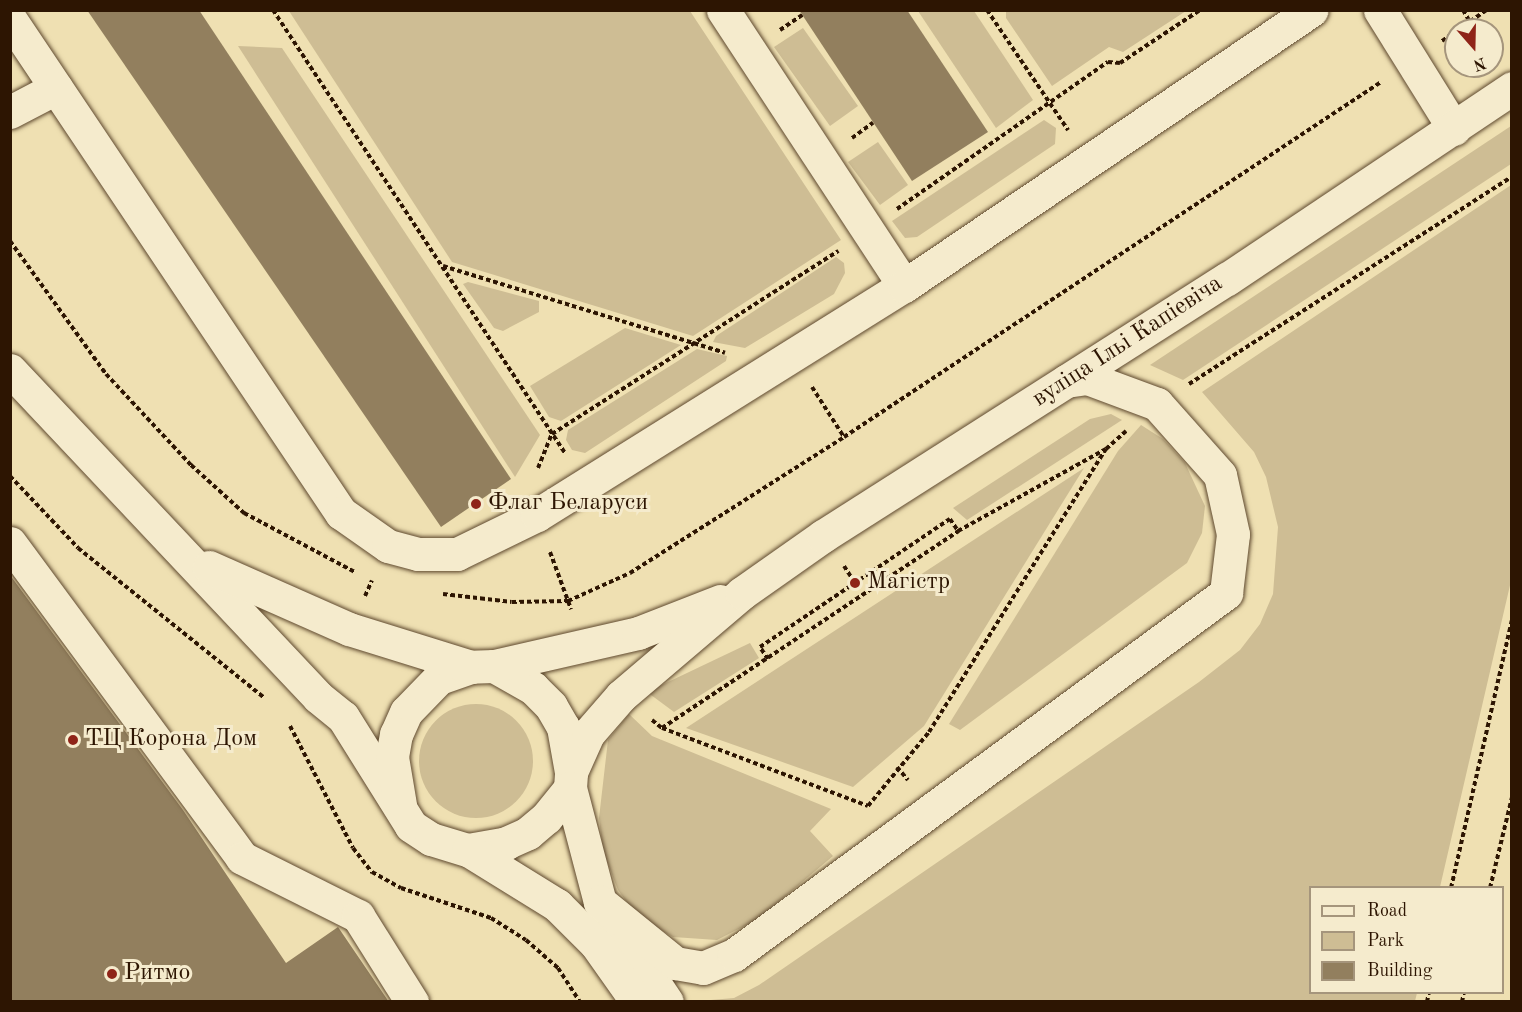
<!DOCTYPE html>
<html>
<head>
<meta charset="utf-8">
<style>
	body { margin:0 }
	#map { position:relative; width:1522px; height:1012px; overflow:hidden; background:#efe0b2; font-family:"Old Standard TT",serif }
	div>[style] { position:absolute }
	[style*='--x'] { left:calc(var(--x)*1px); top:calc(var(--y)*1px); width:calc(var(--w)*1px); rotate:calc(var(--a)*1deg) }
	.green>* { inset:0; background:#cebd94 }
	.round { border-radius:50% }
	.building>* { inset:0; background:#927f5e }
	.path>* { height:4px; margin-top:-2px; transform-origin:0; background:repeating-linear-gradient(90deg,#2d1502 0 4.5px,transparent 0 7.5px) }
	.roads { filter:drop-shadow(0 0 2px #5e482e) drop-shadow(0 0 2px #5e482e) }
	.minor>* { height:33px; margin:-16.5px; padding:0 16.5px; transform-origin:16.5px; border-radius:16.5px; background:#f5ebcd }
	.dots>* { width:16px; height:16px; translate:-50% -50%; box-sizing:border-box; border:3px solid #f5ebcd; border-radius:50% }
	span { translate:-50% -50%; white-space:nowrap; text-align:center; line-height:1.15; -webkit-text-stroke:6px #f5ebcd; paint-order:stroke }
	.street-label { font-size:24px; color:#2d1502 }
	.poi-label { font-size:24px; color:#2d1502 }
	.left { translate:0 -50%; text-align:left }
	.frame { position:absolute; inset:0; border:12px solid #2d1502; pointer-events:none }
	.legend { position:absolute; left:1309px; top:886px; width:195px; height:108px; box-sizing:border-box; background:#f5ebcd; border:2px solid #a5957c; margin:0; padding:8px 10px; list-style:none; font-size:18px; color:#2d1502 }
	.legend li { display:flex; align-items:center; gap:12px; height:30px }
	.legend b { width:30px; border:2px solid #a5957c }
	.north { position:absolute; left:1444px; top:18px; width:60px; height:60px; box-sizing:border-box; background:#f5ebcd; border:2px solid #a5957c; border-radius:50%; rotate:160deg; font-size:16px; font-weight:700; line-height:24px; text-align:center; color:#2d1502 }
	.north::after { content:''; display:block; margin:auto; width:21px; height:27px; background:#8f2418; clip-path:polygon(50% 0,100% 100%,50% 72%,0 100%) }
</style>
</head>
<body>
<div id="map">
	<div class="green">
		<i style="clip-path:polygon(1006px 10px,1186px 10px,1186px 11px,1123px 52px,1109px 47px,1052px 86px,1006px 18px)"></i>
		<i style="clip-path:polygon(289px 11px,690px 11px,841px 240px,693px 336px,452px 262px)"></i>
		<i style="clip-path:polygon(918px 11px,974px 11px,1033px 100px,996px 128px)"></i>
		<i style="clip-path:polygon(803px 28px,858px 106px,830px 126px,774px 47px)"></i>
		<i style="clip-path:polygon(238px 46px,282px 48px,540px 435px,515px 477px)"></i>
		<i style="clip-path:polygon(1044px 120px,1056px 128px,1055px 144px,917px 237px,905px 238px,892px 221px)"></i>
		<i style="clip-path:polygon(1511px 126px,1511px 164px,1183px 380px,1150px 365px)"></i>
		<i style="clip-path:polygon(878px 142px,908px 185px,880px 205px,848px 162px)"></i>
		<i style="clip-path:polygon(1511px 185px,1511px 581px,1440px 887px,1310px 888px,1310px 992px,1417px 993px,1415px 1001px,699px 1001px,734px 998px,759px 985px,1199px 682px,1240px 650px,1260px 624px,1273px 594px,1278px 527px,1266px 477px,1254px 452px,1202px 392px)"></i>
		<i style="clip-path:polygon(836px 257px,844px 263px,845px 273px,834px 294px,745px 348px,713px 342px,716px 336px)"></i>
		<i style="clip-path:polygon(468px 282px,539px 301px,539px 312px,503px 331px,494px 328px,463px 284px)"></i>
		<i style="clip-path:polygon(625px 328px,681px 345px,561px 421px,549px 417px,530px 386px)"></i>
		<i style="clip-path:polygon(697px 349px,727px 356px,726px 361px,585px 453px,572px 450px,566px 440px,568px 430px)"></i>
		<i style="clip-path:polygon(1111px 414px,1122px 420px,967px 520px,953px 508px,1090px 419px)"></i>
		<i style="clip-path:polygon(1141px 425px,1163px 439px,1185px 463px,1205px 506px,1202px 533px,1187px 563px,960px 730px,949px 724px,1118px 451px)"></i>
		<i style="clip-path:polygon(1084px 468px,924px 726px,853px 787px,686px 728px)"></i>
		<i style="clip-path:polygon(750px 643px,759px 658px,674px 712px,647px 692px)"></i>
		<i class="round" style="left:419px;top:704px;width:114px;height:114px"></i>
		<i style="clip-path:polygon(629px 714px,652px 736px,831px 809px,810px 831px,833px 856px,758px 919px,717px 940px,673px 937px,638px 917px,618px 890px,603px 851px,599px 818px,608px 740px)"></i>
	</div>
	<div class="building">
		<i style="clip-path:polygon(87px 10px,199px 10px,511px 479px,441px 527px)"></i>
		<i style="clip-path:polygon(799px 10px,907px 10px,988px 132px,912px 181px)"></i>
		<i style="clip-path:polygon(10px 575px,183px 810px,286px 963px,338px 927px,389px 1002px,10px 1002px)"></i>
	</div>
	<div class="path">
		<i style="--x:273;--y:10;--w:531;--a:56.61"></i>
		<i style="--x:987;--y:10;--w:145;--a:56"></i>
		<i style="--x:1463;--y:10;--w:14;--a:60"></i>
		<i style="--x:780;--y:30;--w:27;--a:-34"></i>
		<i style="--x:1458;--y:30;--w:35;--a:-35"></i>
		<i style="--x:1442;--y:41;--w:17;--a:-36"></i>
		<i style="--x:852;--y:138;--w:26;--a:-36"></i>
		<i style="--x:897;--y:209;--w:257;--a:-34.9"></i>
		<i style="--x:1108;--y:62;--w:12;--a:5"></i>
		<i style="--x:1120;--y:63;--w:96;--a:-33.5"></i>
		<i style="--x:10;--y:241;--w:164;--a:54.2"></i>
		<i style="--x:106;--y:374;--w:125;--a:47"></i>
		<i style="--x:191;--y:465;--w:72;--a:42.2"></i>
		<i style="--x:244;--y:513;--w:126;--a:28"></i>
		<i style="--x:443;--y:266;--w:295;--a:17.1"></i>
		<i style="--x:1189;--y:384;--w:384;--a:-32.7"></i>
		<i style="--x:812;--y:387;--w:59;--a:57.4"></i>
		<i style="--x:538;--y:468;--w:37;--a:-68"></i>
		<i style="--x:552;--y:434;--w:340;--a:-32.6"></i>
		<i style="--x:10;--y:476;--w:99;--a:46.6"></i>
		<i style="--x:78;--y:548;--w:238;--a:38.8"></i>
		<i style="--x:550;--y:552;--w:61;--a:69.8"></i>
		<i style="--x:844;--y:566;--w:20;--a:57"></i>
		<i style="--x:443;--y:594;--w:69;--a:6.6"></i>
		<i style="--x:512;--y:602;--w:56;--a:-1"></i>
		<i style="--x:568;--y:601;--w:68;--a:-24.3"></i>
		<i style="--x:630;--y:573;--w:254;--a:-32.4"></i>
		<i style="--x:844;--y:437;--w:644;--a:-33.47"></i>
		<i style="--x:365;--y:596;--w:17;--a:-66"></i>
		<i style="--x:768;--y:659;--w:14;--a:-124"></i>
		<i style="--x:760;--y:647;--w:229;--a:-34"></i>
		<i style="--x:950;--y:519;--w:14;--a:56"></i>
		<i style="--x:652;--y:720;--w:13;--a:39"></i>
		<i style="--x:662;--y:728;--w:220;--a:20.7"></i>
		<i style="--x:868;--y:806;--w:96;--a:-50.5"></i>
		<i style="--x:929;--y:732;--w:334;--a:-58"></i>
		<i style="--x:290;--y:726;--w:137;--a:62.7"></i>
		<i style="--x:353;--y:848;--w:31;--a:52"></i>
		<i style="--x:372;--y:872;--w:33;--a:29"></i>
		<i style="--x:401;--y:888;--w:95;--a:18.4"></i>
		<i style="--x:491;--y:918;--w:41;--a:32.2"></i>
		<i style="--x:526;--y:940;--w:43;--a:41.2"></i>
		<i style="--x:558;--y:968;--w:40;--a:57.1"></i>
		<i style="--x:662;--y:728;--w:356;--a:-33.6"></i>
		<i style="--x:958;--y:531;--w:169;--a:-29"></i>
		<i style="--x:1106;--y:449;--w:27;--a:-42"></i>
		<i style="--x:897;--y:767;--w:17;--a:50"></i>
		<i style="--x:1451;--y:888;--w:276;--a:-77.2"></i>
		<i style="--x:1490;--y:888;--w:94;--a:-76.4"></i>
		<i style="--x:1427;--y:1002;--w:10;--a:-79"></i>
		<i style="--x:1462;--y:1002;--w:10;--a:-79"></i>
	</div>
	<div class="roads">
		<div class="minor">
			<i style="--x:723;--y:10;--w:330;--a:56.7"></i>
			<i style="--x:1380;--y:10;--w:140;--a:58.1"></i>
			<i style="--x:10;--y:19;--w:595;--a:56.18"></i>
			<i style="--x:341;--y:513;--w:57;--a:35.1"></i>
			<i style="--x:388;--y:546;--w:31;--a:15"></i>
			<i style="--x:418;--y:554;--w:39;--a:0"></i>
			<i style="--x:457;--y:554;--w:89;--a:-26"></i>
			<i style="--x:537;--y:515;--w:433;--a:-32"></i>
			<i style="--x:904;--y:286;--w:492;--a:-34.1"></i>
			<i style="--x:10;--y:112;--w:52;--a:-27.6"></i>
			<i style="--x:10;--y:370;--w:449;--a:46.7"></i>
			<i style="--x:318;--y:697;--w:32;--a:39"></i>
			<i style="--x:343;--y:717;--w:128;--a:58"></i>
			<i style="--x:411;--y:826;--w:24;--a:33"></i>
			<i style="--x:431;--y:839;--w:39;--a:17"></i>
			<i style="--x:468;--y:850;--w:39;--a:-10"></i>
			<i style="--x:506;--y:843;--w:24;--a:-24"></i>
			<i style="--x:528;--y:833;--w:23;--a:-40"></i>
			<i style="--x:546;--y:818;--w:38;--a:-51"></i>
			<i style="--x:570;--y:788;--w:16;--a:-86"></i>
			<i style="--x:571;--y:772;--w:46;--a:-100.1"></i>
			<i style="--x:563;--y:727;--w:24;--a:-120"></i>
			<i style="--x:551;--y:706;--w:25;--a:-135"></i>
			<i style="--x:533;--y:688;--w:45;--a:-150.6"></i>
			<i style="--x:494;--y:666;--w:23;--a:178"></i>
			<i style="--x:471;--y:667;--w:34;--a:161"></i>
			<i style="--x:439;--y:678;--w:47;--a:134.1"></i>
			<i style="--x:406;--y:712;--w:24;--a:114"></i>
			<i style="--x:396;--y:734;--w:23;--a:100"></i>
			<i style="--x:392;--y:757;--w:49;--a:80.5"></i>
			<i style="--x:10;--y:543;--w:391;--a:53.6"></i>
			<i style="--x:242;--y:858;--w:130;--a:26.6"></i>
			<i style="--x:358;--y:916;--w:102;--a:57.9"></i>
			<i style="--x:209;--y:567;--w:153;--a:23.9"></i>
			<i style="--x:349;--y:629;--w:128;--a:17.3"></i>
			<i style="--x:494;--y:666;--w:148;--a:-12.9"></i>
			<i style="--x:638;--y:633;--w:88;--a:-21.3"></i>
			<i style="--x:571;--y:772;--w:42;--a:-65.9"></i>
			<i style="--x:588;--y:734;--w:50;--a:-49"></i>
			<i style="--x:621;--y:696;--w:159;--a:-40.4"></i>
			<i style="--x:742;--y:593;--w:99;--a:-35.1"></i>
			<i style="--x:823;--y:536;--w:479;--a:-32.5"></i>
			<i style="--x:1227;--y:279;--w:343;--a:-33.8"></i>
			<i style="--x:570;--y:788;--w:118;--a:75.3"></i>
			<i style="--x:600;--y:902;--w:120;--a:56.2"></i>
			<i style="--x:468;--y:850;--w:105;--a:31.7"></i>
			<i style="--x:557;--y:905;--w:55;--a:45"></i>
			<i style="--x:596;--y:944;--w:71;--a:54.7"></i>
			<i style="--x:600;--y:902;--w:97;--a:39.1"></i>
			<i style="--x:675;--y:963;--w:28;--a:10"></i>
			<i style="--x:703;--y:968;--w:34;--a:-23"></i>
			<i style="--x:734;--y:955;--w:611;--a:-36.34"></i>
			<i style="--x:1226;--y:593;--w:59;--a:-83.2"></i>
			<i style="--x:1233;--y:534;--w:60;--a:-102.4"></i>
			<i style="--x:1220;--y:475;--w:95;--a:-131.6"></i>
			<i style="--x:1157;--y:404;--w:75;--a:-159.6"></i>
			<i style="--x:1087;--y:378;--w:21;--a:172"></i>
		</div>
	</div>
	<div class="dots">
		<i style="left:476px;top:504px;background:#8f2418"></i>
		<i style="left:855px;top:583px;background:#8f2418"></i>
		<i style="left:73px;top:740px;background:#8f2418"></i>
		<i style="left:112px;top:974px;background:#8f2418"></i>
	</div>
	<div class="street-label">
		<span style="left:1128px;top:342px;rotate:-33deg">вуліца Ільі Капіевіча</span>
	</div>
	<div class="poi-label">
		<span class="left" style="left:488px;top:504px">Флаг Беларуси</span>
		<span class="left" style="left:867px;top:583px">Магістр</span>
		<span class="left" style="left:85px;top:740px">ТЦ Корона Дом</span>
		<span class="left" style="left:124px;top:974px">Ритмо</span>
	</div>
	<div class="frame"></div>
	<ul class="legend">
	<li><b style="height:8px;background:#f5ebcd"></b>Road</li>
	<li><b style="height:16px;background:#cebd94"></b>Park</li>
	<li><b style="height:16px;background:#927f5e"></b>Building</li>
	</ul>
	<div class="north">N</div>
</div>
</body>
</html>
